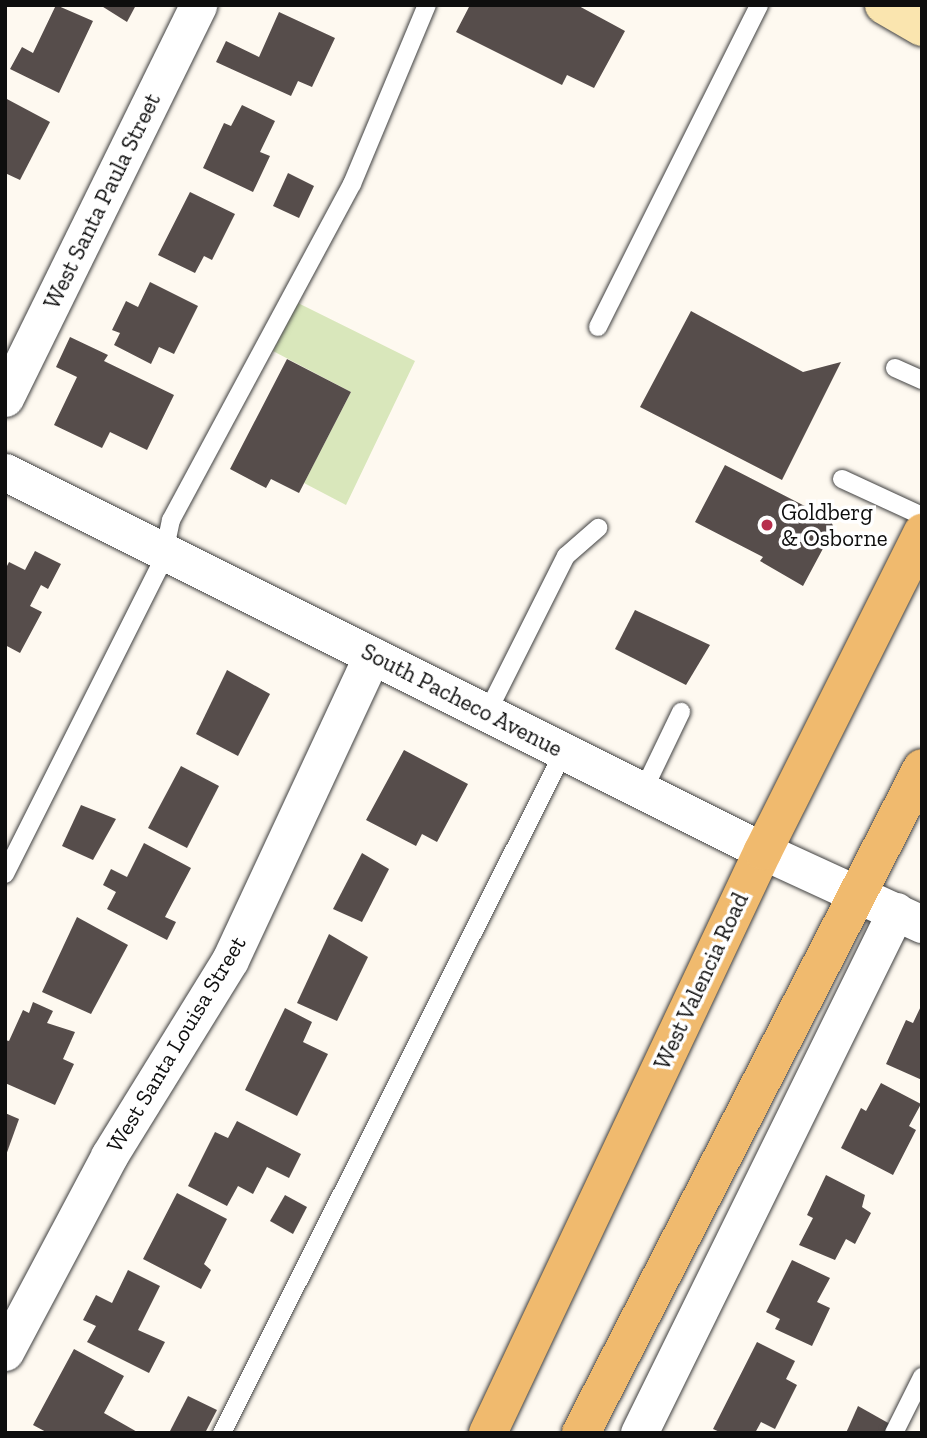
<!DOCTYPE html>
<html>
<head>
<meta charset="utf-8">
<style>
	body { margin:0 }
	#map { position:relative; width:927px; height:1438px; overflow:hidden; background:#fef9f0; font-family:"Zilla Slab",serif }
	div>[style] { position:absolute }
	[style*='--x'] { left:calc(var(--x)*1px); top:calc(var(--y)*1px); width:calc(var(--w)*1px); rotate:calc(var(--a)*1deg) }
	.green>* { inset:0; background:#d9e7bb }
	.building>* { inset:0; background:#564d4b }
	.roads { filter:drop-shadow(0 0 2px #414141) drop-shadow(0 0 2px #414141) }
	.service>* { height:18px; margin:-9px; padding:0 9px; transform-origin:9px; border-radius:9px; background:#fff }
	.minor>* { height:37px; margin:-18.5px; padding:0 18.5px; transform-origin:18.5px; border-radius:18.5px; background:#fff }
	.secondary>* { height:38px; margin:-19px; padding:0 19px; transform-origin:19px; border-radius:19px; background:#fae5af }
	.primary>* { height:38px; margin:-19px; padding:0 19px; transform-origin:19px; border-radius:19px; background:#f0ba6e }
	.dots>* { width:19px; height:19px; translate:-50% -50%; box-sizing:border-box; border:4px solid #fff; border-radius:50% }
	span { translate:-50% -50%; white-space:nowrap; text-align:center; line-height:1.15; -webkit-text-stroke:7px #fff; paint-order:stroke }
	.street-label { font-size:23px; color:#0e0e0e }
	.poi-label { font-size:23px; color:#0e0e0e }
	.left { translate:0 -50%; text-align:left }
	.frame { position:absolute; inset:0; border:7px solid #0e0e0e; pointer-events:none }
</style>
</head>
<body>
<div id="map">
	<div class="green">
		<i style="clip-path:polygon(298px 303px,415px 361px,346px 505px,304px 483px,351px 392px,273px 351px)"></i>
	</div>
	<div class="building">
		<i style="clip-path:polygon(56px 5px,93px 21px,59px 93px,10px 69px,22px 47px,33px 53px)"></i>
		<i style="clip-path:polygon(100px 5px,136px 5px,127px 22px)"></i>
		<i style="clip-path:polygon(470px 5px,577px 5px,625px 31px,594px 88px,567px 75px,562px 85px,456px 32px)"></i>
		<i style="clip-path:polygon(279px 12px,335px 38px,312px 87px,298px 81px,291px 96px,216px 62px,226px 41px,259px 57px)"></i>
		<i style="clip-path:polygon(5px 98px,50px 122px,20px 180px,5px 173px)"></i>
		<i style="clip-path:polygon(242px 105px,275px 121px,260px 152px,270px 156px,253px 192px,203px 168px,224px 123px,231px 126px)"></i>
		<i style="clip-path:polygon(288px 173px,314px 186px,299px 218px,273px 206px)"></i>
		<i style="clip-path:polygon(190px 192px,235px 214px,212px 260px,204px 256px,195px 273px,158px 255px)"></i>
		<i style="clip-path:polygon(150px 282px,198px 306px,174px 354px,159px 347px,151px 364px,114px 345px,120px 333px,112px 330px,126px 301px,138px 307px)"></i>
		<i style="clip-path:polygon(691px 311px,803px 372px,841px 362px,782px 480px,640px 407px)"></i>
		<i style="clip-path:polygon(70px 337px,108px 355px,104px 361px,174px 395px,147px 450px,110px 432px,102px 448px,54px 425px,77px 377px,56px 367px)"></i>
		<i style="clip-path:polygon(287px 359px,351px 392px,299px 493px,271px 479px,266px 488px,230px 469px)"></i>
		<i style="clip-path:polygon(725px 465px,830px 519px,834px 528px,803px 586px,760px 561px,763px 557px,695px 522px)"></i>
		<i style="clip-path:polygon(35px 551px,61px 564px,48px 589px,41px 585px,30px 606px,42px 612px,20px 653px,5px 645px,5px 570px,9px 562px,25px 570px)"></i>
		<i style="clip-path:polygon(635px 610px,710px 645px,686px 685px,615px 649px)"></i>
		<i style="clip-path:polygon(227px 670px,270px 694px,238px 756px,196px 734px)"></i>
		<i style="clip-path:polygon(404px 750px,468px 784px,437px 842px,422px 834px,416px 846px,366px 820px)"></i>
		<i style="clip-path:polygon(181px 766px,219px 786px,187px 848px,148px 828px)"></i>
		<i style="clip-path:polygon(81px 805px,116px 819px,93px 860px,62px 846px)"></i>
		<i style="clip-path:polygon(144px 843px,191px 868px,165px 917px,176px 922px,167px 940px,107px 909px,116px 892px,103px 885px,111px 869px,127px 877px)"></i>
		<i style="clip-path:polygon(362px 853px,389px 869px,362px 922px,333px 909px)"></i>
		<i style="clip-path:polygon(77px 917px,128px 945px,91px 1014px,42px 992px)"></i>
		<i style="clip-path:polygon(329px 934px,368px 957px,337px 1021px,297px 1003px)"></i>
		<i style="clip-path:polygon(33px 1002px,53px 1011px,47px 1023px,75px 1032px,63px 1059px,74px 1064px,55px 1105px,5px 1083px,5px 1040px,9px 1041px,23px 1010px,29px 1013px)"></i>
		<i style="clip-path:polygon(922px 1004px,922px 1080px,886px 1064px,906px 1020px,913px 1023px)"></i>
		<i style="clip-path:polygon(285px 1008px,312px 1022px,303px 1042px,328px 1054px,297px 1116px,245px 1090px)"></i>
		<i style="clip-path:polygon(881px 1083px,921px 1104px,909px 1126px,916px 1130px,893px 1175px,841px 1148px,861px 1108px,866px 1111px)"></i>
		<i style="clip-path:polygon(5px 1113px,19px 1119px,5px 1158px)"></i>
		<i style="clip-path:polygon(237px 1121px,301px 1154px,289px 1178px,267px 1167px,253px 1194px,238px 1186px,227px 1206px,188px 1186px,215px 1132px,228px 1138px)"></i>
		<i style="clip-path:polygon(826px 1175px,865px 1195px,862px 1207px,871px 1213px,855px 1244px,846px 1239px,835px 1260px,799px 1245px,813px 1218px,807px 1215px)"></i>
		<i style="clip-path:polygon(177px 1193px,227px 1219px,204px 1264px,211px 1270px,201px 1289px,143px 1259px)"></i>
		<i style="clip-path:polygon(285px 1195px,307px 1207px,293px 1234px,270px 1221px)"></i>
		<i style="clip-path:polygon(792px 1260px,830px 1278px,817px 1302px,830px 1308px,812px 1346px,775px 1329px,780px 1319px,766px 1312px)"></i>
		<i style="clip-path:polygon(128px 1270px,160px 1286px,138px 1330px,165px 1342px,149px 1373px,87px 1342px,96px 1326px,83px 1320px,96px 1295px,112px 1303px)"></i>
		<i style="clip-path:polygon(757px 1342px,795px 1361px,786px 1379px,797px 1385px,775px 1429px,761px 1422px,755px 1433px,722px 1433px,713px 1429px)"></i>
		<i style="clip-path:polygon(74px 1349px,124px 1376px,104px 1413px,139px 1433px,48px 1433px,33px 1425px)"></i>
		<i style="clip-path:polygon(188px 1396px,217px 1410px,205px 1433px,169px 1433px)"></i>
		<i style="clip-path:polygon(858px 1406px,890px 1424px,886px 1433px,846px 1433px)"></i>
	</div>
	<div class="roads">
		<div class="service">
			<i style="--x:598;--y:327;--w:360;--a:-63.4"></i>
			<i style="--x:895;--y:368;--w:30;--a:24"></i>
			<i style="--x:842;--y:479;--w:88;--a:24.8"></i>
			<i style="--x:487;--y:713;--w:176;--a:-63.3"></i>
			<i style="--x:566;--y:556;--w:43;--a:-41.2"></i>
			<i style="--x:643;--y:791;--w:88;--a:-64.3"></i>
			<i style="--x:5;--y:874;--w:349;--a:-63.3"></i>
			<i style="--x:162;--y:562;--w:43;--a:-77.9"></i>
			<i style="--x:171;--y:520;--w:382;--a:-61.7"></i>
			<i style="--x:352;--y:184;--w:194;--a:-67.3"></i>
			<i style="--x:222;--y:1433;--w:763;--a:-63.37"></i>
			<i style="--x:894;--y:1433;--w:63;--a:-63.4"></i>
		</div>
		<div class="minor">
			<i style="--x:5;--y:398;--w:438;--a:-63.8"></i>
			<i style="--x:5;--y:472;--w:847;--a:26.57"></i>
			<i style="--x:763;--y:851;--w:175;--a:24.7"></i>
			<i style="--x:5;--y:1352;--w:222;--a:-62"></i>
			<i style="--x:109;--y:1156;--w:230;--a:-58.3"></i>
			<i style="--x:230;--y:960;--w:336;--a:-65"></i>
			<i style="--x:639;--y:1433;--w:582;--a:-63.79"></i>
		</div>
		<div class="secondary">
			<i style="--x:884;--y:5;--w:44;--a:30.1"></i>
		</div>
		<div class="primary">
			<i style="--x:488;--y:1433;--w:644;--a:-64.71"></i>
			<i style="--x:763;--y:851;--w:356;--a:-63.4"></i>
			<i style="--x:581;--y:1433;--w:747;--a:-62.85"></i>
		</div>
	</div>
	<div class="dots">
		<i style="left:767px;top:525px;background:#b62e4c"></i>
	</div>
	<div class="street-label">
		<span style="left:102px;top:201px;rotate:-64deg">West Santa Paula Street</span>
		<span style="left:462px;top:700px;rotate:27deg">South Pacheco Avenue</span>
		<span style="left:701px;top:981px;rotate:-65deg">West Valencia Road</span>
		<span style="left:176px;top:1044px;rotate:-59deg">West Santa Louisa Street</span>
	</div>
	<div class="poi-label">
		<span class="left" style="left:781px;top:525px">Goldberg<br>&amp; Osborne</span>
	</div>
	<div class="frame"></div>
</div>
</body>
</html>
